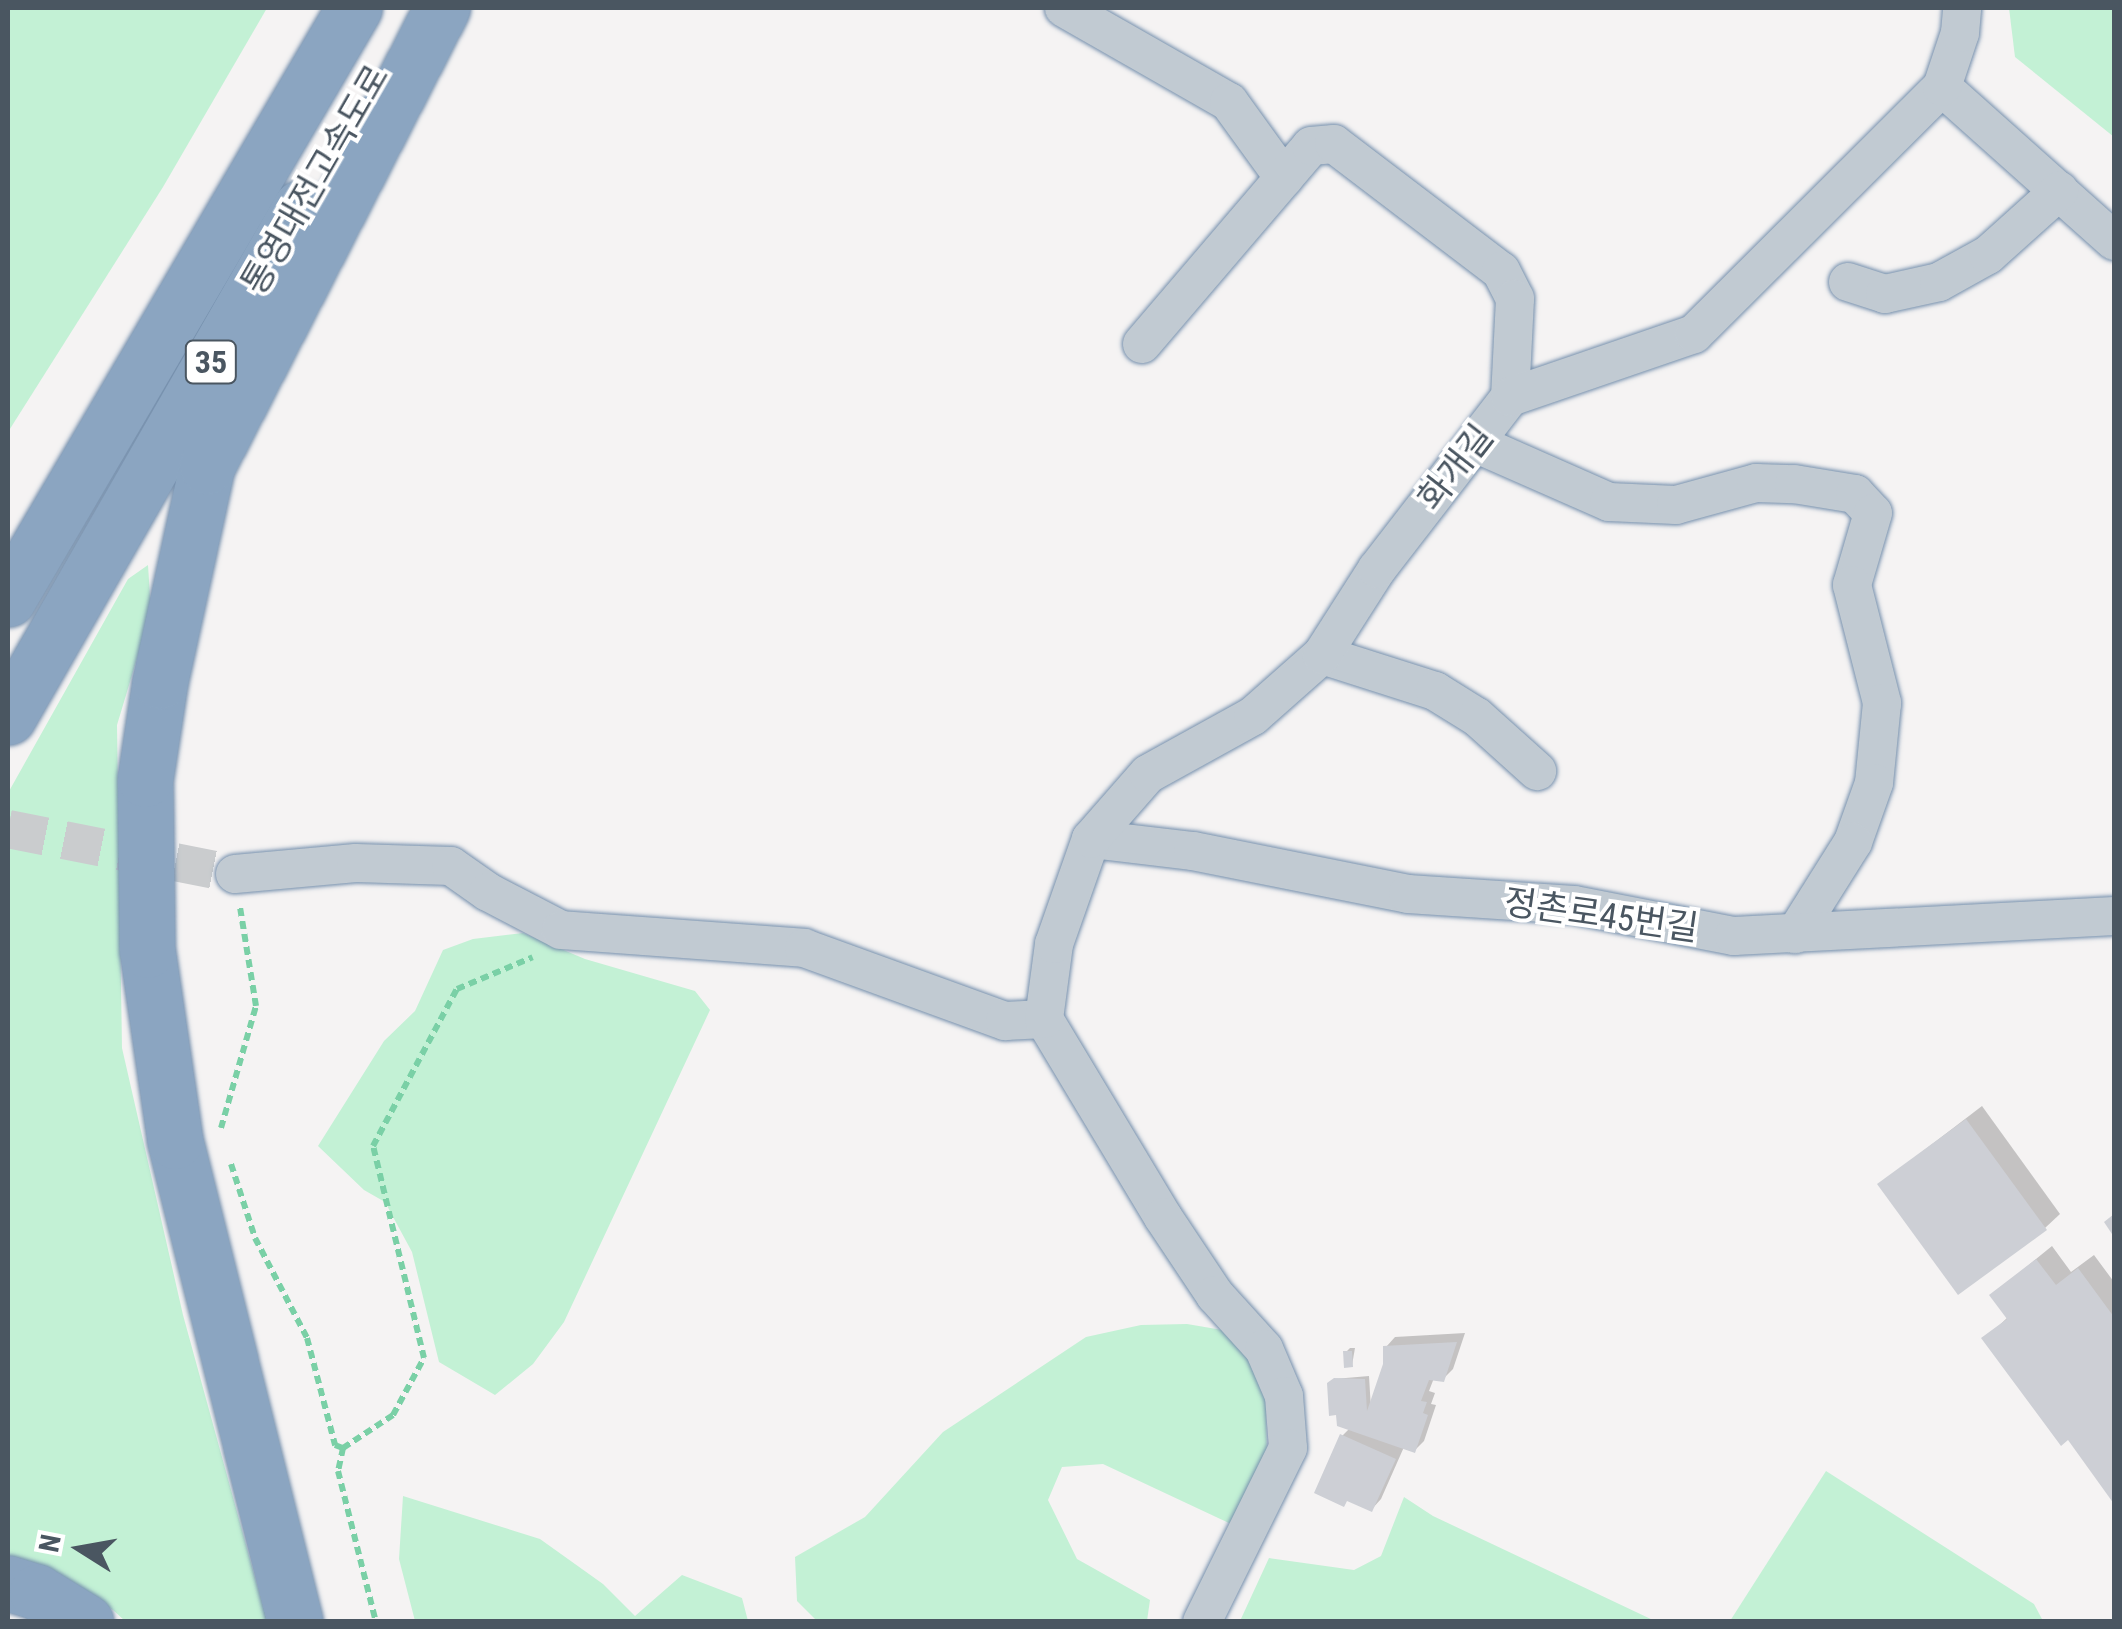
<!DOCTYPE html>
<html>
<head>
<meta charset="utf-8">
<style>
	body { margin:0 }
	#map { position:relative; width:2122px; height:1629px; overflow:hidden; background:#f5f3f3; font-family:"Roboto Condensed","Noto Sans KR",sans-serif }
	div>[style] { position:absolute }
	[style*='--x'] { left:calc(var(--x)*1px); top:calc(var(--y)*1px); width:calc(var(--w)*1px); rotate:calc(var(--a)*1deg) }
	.green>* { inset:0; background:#c3f1d5 }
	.shadow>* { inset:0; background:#0003 }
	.building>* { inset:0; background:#cdcfd5 }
	.street-tunnel>* { height:38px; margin-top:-19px; transform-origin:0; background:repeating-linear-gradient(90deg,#caccce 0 38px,transparent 0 57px) }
	.path>* { height:6px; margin-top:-3px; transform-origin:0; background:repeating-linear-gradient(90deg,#7ad0a6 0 8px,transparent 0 13px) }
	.roads { filter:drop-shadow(0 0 2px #7690ad) drop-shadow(0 0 2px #7690ad) }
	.street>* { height:38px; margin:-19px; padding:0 19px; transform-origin:19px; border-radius:19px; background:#c1cad2 }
	.highway>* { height:55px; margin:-27.5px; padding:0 27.5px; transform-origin:27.5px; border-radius:27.5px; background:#8ba5c1 }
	span { translate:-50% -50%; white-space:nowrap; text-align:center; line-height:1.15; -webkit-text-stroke:8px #fff; paint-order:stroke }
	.shield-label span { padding:2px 8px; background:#fff; border:2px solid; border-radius:8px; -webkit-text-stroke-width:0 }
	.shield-label { font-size:32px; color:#4a5661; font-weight:700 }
	.street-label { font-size:35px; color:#4a5661 }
	.frame { position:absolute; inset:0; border:10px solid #4a5661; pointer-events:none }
	.north { position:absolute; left:30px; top:1499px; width:100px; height:100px; -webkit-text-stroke:8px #fff; paint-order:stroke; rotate:281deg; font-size:28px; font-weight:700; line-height:40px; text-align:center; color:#4a5661 }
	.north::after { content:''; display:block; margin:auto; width:35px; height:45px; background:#4a5661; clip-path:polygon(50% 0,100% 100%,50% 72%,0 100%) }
</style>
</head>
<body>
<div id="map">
	<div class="green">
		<i style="clip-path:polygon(8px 8px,267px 8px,163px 187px,8px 432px)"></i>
		<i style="clip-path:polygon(2009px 8px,2114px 8px,2114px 137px,2015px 57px)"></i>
		<i style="clip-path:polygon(148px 565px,151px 612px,117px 725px,122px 1048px,183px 1315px,267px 1621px,125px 1621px,113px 1610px,31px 1562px,8px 1556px,8px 793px,128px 579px)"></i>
		<i style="clip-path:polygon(523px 933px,585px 959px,695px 991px,710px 1010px,564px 1322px,533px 1364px,495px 1395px,439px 1362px,412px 1252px,385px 1202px,364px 1190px,318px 1146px,384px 1041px,415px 1011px,443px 950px,473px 939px)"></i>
		<i style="clip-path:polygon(1187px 1324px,1234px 1332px,1265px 1363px,1267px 1458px,1231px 1524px,1103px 1464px,1062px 1467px,1048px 1500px,1077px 1559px,1150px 1600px,1147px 1621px,817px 1621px,797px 1601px,795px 1557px,865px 1517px,943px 1432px,1086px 1337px,1141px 1325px)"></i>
		<i style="clip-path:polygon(1826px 1471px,2034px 1604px,2043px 1621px,1730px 1621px)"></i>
		<i style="clip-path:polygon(403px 1496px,540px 1539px,603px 1584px,635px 1616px,682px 1575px,742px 1598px,748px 1621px,415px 1621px,399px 1559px)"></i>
		<i style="clip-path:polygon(1404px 1497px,1433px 1516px,1655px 1621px,1240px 1621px,1269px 1558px,1354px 1570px,1381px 1556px)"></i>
	</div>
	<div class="shadow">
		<i style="clip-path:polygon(1982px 1106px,2060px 1214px,2045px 1228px,1880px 1184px)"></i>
		<i style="clip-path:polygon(2052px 1246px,2071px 1272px,2094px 1255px,2114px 1282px,2114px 1499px,2068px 1437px,1985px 1339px,2008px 1317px,1992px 1295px)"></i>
		<i style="clip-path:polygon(1465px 1333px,1453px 1369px,1443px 1379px,1434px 1378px,1429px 1391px,1435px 1393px,1431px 1404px,1436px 1405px,1424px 1441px,1414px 1451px,1404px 1447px,1381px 1499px,1372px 1509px,1349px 1499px,1342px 1436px,1351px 1427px,1334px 1379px,1369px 1376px,1371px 1409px,1386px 1364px,1386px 1347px,1395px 1337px)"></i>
		<i style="clip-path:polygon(1350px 1348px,1355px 1348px,1352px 1365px,1346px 1352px)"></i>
	</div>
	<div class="building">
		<i style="clip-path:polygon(1966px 1119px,2047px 1230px,1958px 1295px,1877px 1184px)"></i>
		<i style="clip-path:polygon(2114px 1214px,2114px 1237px,2104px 1222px)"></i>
		<i style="clip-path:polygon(2036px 1259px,2056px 1285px,2078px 1268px,2114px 1317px,2114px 1504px,2068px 1440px,2061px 1446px,1981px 1338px,2007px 1319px,1989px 1295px)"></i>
		<i style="clip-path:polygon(1457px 1342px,1444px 1382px,1429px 1380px,1421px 1401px,1427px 1402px,1423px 1413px,1428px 1415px,1415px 1453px,1337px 1426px,1336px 1415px,1329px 1416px,1327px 1383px,1334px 1378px,1365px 1379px,1367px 1411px,1383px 1364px,1383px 1346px)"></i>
		<i style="clip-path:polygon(1343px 1351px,1352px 1351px,1353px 1367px,1344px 1368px)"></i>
		<i style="clip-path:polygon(1340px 1434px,1396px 1459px,1372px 1512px,1347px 1501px,1344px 1507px,1314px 1493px)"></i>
	</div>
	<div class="street-tunnel">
		<i style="--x:8;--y:829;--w:231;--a:11.2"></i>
	</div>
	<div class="path">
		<i style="--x:221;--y:1128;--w:127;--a:-74"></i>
		<i style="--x:256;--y:1006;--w:100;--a:-99.2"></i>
		<i style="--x:231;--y:1164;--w:78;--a:72"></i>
		<i style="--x:255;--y:1238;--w:113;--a:62.5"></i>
		<i style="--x:307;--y:1338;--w:111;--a:75.3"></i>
		<i style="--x:335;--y:1445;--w:9;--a:21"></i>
		<i style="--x:343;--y:1448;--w:24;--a:102"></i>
		<i style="--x:338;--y:1471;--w:156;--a:75.9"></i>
		<i style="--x:343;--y:1448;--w:60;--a:-33.4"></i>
		<i style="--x:393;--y:1415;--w:65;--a:-61.5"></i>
		<i style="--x:424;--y:1358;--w:218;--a:-103.5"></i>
		<i style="--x:373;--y:1146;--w:178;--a:-61.9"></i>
		<i style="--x:457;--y:989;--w:82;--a:-22.8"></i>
	</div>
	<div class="roads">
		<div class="street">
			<i style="--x:1064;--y:8;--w:190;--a:29.7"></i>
			<i style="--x:1229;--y:102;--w:94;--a:54.1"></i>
			<i style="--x:1942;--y:87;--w:231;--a:41.8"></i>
			<i style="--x:1848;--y:282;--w:39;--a:18"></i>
			<i style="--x:1885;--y:294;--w:55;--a:-12.5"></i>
			<i style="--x:1939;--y:282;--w:56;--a:-28.9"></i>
			<i style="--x:1988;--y:255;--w:96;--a:-42"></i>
			<i style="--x:1142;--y:344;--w:260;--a:-49.5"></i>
			<i style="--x:1311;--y:146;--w:23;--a:-5"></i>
			<i style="--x:1334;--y:144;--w:210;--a:37.3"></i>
			<i style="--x:1501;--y:271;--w:31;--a:63"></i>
			<i style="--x:1515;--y:299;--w:98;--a:92.9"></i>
			<i style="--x:1475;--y:443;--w:146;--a:23.8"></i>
			<i style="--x:1609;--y:502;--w:67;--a:2.6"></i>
			<i style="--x:1676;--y:505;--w:83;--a:-15.4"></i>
			<i style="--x:1756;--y:483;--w:38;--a:2"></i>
			<i style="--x:1794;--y:484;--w:62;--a:9.3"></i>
			<i style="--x:1855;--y:494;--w:26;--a:47"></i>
			<i style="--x:1873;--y:513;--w:75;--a:106.3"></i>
			<i style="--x:1852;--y:585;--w:122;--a:75.7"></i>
			<i style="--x:1882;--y:703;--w:80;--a:95.7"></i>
			<i style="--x:1874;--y:783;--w:63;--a:109.6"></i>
			<i style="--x:1853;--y:842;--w:109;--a:122.2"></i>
			<i style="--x:1322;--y:655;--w:119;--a:17.7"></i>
			<i style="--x:1435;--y:691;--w:49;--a:31.8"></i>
			<i style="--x:1477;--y:717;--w:81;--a:42"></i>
			<i style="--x:1091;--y:839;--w:103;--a:6.7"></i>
			<i style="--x:1193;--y:851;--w:219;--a:11.3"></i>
			<i style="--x:1408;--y:894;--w:166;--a:3.8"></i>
			<i style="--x:1574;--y:905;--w:163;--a:11"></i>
			<i style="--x:1734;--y:936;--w:381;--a:-3"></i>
			<i style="--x:235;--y:874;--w:121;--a:-5.2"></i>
			<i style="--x:356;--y:863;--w:95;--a:1.8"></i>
			<i style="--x:451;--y:866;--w:45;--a:35.1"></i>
			<i style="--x:488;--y:892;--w:82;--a:27.5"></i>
			<i style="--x:561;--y:930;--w:244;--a:4.2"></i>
			<i style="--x:804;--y:948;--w:214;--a:20"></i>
			<i style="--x:1005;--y:1021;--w:39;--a:-3"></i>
			<i style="--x:1044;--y:1019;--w:231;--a:59"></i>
			<i style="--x:1163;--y:1217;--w:94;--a:56.3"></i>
			<i style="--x:1215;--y:1295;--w:73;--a:47.8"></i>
			<i style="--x:1264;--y:1349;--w:51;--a:66.9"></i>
			<i style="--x:1284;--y:1396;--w:52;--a:85.6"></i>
			<i style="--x:1288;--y:1448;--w:194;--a:116.3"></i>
			<i style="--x:1044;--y:1019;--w:76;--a:-82.4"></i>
			<i style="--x:1054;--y:944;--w:111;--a:-70.6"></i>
			<i style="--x:1091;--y:839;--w:86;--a:-48.8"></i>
			<i style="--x:1148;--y:774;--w:120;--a:-28.9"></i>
			<i style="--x:1253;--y:716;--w:92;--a:-41.5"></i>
			<i style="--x:1322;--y:655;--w:102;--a:-57.4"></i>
			<i style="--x:1377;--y:569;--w:217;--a:-52.3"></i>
			<i style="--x:1510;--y:397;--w:194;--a:-18.9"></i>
			<i style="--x:1694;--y:334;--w:350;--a:-44.9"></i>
			<i style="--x:1942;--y:87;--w:57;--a:-71.6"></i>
			<i style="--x:1960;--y:33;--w:25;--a:-85"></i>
		</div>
		<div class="highway">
			<i style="--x:8;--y:599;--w:685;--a:-59.65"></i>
			<i style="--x:8;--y:717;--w:587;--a:-60.16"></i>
			<i style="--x:8;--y:1583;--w:30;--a:17"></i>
			<i style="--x:37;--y:1592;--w:57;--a:31.5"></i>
			<i style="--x:295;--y:1622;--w:496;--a:-104"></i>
			<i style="--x:175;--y:1141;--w:193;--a:-98.3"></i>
			<i style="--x:147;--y:950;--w:171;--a:-90.7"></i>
			<i style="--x:145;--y:779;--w:99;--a:-81.3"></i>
			<i style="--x:160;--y:681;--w:220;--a:-77.7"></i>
			<i style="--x:207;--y:466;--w:515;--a:-62.84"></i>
		</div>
	</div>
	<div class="shield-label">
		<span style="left:211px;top:362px">35</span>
	</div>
	<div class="street-label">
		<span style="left:316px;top:180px;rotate:-60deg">통영대전고속도로</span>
		<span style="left:1456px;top:468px;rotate:-52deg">화개길</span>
		<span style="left:1601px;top:916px;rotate:8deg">정촌로45번길</span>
	</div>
	<div class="frame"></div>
	<div class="north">N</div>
</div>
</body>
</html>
